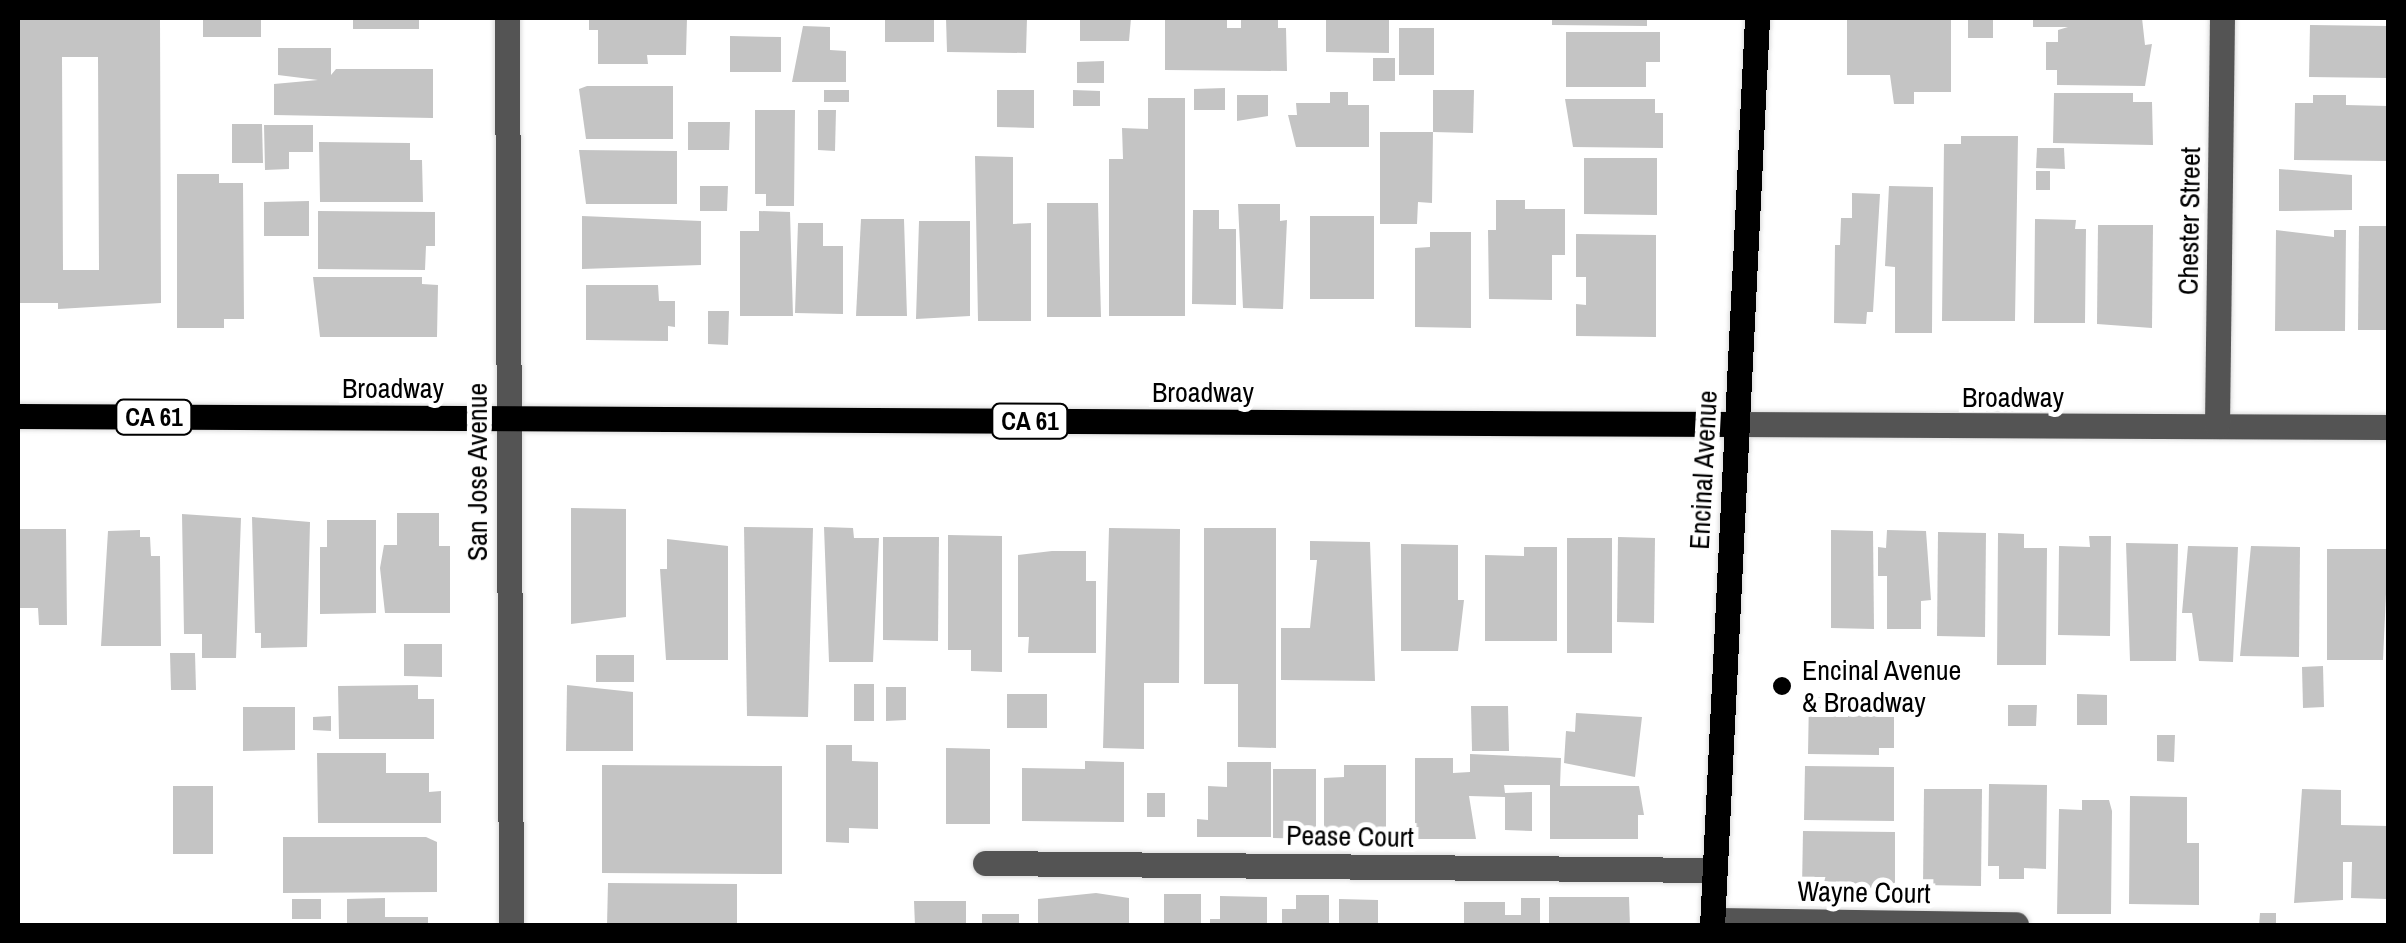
<!DOCTYPE html>
<html>
<head>
<meta charset="utf-8">
<style>
	body { margin:0 }
	#map { position:relative; width:2406px; height:943px; overflow:hidden; background:#fff; font-family:"Archivo Narrow",sans-serif }
	div>[style] { position:absolute }
	[style*='--x'] { left:calc(var(--x)*1px); top:calc(var(--y)*1px); width:calc(var(--w)*1px); rotate:calc(var(--a)*1deg) }
	.building>* { inset:0; background:#c4c4c4 }
	.roads { filter:drop-shadow(0 0 2px #dbdbdb) drop-shadow(0 0 2px #dbdbdb) }
	.minor>* { height:25px; margin:-12.5px; padding:0 12.5px; transform-origin:12.5px; border-radius:12.5px; background:#545454 }
	.major>* { height:25px; margin:-12.5px; padding:0 12.5px; transform-origin:12.5px; border-radius:12.5px; background:#000 }
	.dots>* { width:28px; height:28px; translate:-50% -50%; box-sizing:border-box; border:5px solid #fff; border-radius:50% }
	span { translate:-50% -50%; white-space:nowrap; text-align:center; line-height:1.15; -webkit-text-stroke:10px #fff; paint-order:stroke }
	.shield-label span { padding:2px 8px; background:#fff; border:2px solid; border-radius:8px; -webkit-text-stroke-width:0 }
	.shield-label { font-size:25px; color:#000; font-weight:700 }
	.street-label { font-size:28px; color:#000 }
	.poi-label { font-size:28px; color:#000 }
	.left { translate:0 -50%; text-align:left }
	.frame { position:absolute; inset:0; border:20px solid #000; pointer-events:none }
</style>
</head>
<body>
<div id="map">
	<div class="building">
		<i style="clip-path:polygon(evenodd,18px 18px,160px 18px,161px 303px,58px 309px,58px 303px,18px 303px,18px 18px,62px 57px,98px 57px,99px 270px,63px 270px,62px 57px)"></i>
		<i style="clip-path:polygon(203px 18px,261px 18px,261px 37px,203px 37px)"></i>
		<i style="clip-path:polygon(353px 18px,419px 18px,419px 29px,353px 29px)"></i>
		<i style="clip-path:polygon(589px 18px,687px 18px,686px 55px,647px 55px,648px 64px,598px 64px,598px 30px,589px 30px)"></i>
		<i style="clip-path:polygon(885px 18px,934px 18px,934px 42px,885px 42px)"></i>
		<i style="clip-path:polygon(946px 18px,1027px 18px,1026px 53px,947px 52px)"></i>
		<i style="clip-path:polygon(1080px 18px,1131px 18px,1129px 41px,1080px 41px)"></i>
		<i style="clip-path:polygon(1165px 18px,1227px 18px,1227px 28px,1241px 28px,1241px 18px,1278px 18px,1278px 28px,1286px 28px,1287px 71px,1165px 70px)"></i>
		<i style="clip-path:polygon(1326px 18px,1389px 18px,1389px 53px,1326px 52px)"></i>
		<i style="clip-path:polygon(1552px 18px,1647px 18px,1647px 26px,1552px 25px)"></i>
		<i style="clip-path:polygon(1847px 18px,1951px 18px,1951px 92px,1914px 92px,1914px 104px,1894px 104px,1890px 75px,1847px 75px)"></i>
		<i style="clip-path:polygon(1968px 18px,1993px 18px,1993px 38px,1968px 38px)"></i>
		<i style="clip-path:polygon(2033px 18px,2142px 18px,2145px 45px,2152px 44px,2145px 86px,2057px 85px,2057px 70px,2046px 70px,2046px 42px,2058px 42px,2058px 30px,2068px 27px,2033px 27px)"></i>
		<i style="clip-path:polygon(2310px 25px,2388px 26px,2388px 78px,2309px 77px)"></i>
		<i style="clip-path:polygon(803px 26px,830px 27px,830px 50px,846px 51px,846px 82px,792px 82px)"></i>
		<i style="clip-path:polygon(1399px 28px,1434px 28px,1434px 75px,1399px 75px)"></i>
		<i style="clip-path:polygon(1566px 32px,1660px 32px,1660px 62px,1646px 62px,1646px 87px,1566px 87px)"></i>
		<i style="clip-path:polygon(730px 36px,781px 37px,781px 72px,730px 72px)"></i>
		<i style="clip-path:polygon(278px 48px,331px 48px,331px 75px,336px 69px,433px 69px,433px 118px,274px 115px,274px 84px,318px 80px,278px 75px)"></i>
		<i style="clip-path:polygon(1373px 58px,1395px 58px,1395px 81px,1373px 81px)"></i>
		<i style="clip-path:polygon(1104px 61px,1104px 83px,1077px 83px,1077px 62px)"></i>
		<i style="clip-path:polygon(587px 86px,673px 86px,673px 139px,586px 139px,579px 89px)"></i>
		<i style="clip-path:polygon(1225px 88px,1225px 110px,1194px 110px,1194px 89px)"></i>
		<i style="clip-path:polygon(824px 90px,849px 90px,849px 102px,824px 102px)"></i>
		<i style="clip-path:polygon(997px 90px,1034px 90px,1034px 128px,997px 127px)"></i>
		<i style="clip-path:polygon(1073px 90px,1100px 91px,1100px 106px,1073px 106px)"></i>
		<i style="clip-path:polygon(1433px 90px,1474px 90px,1473px 133px,1433px 132px)"></i>
		<i style="clip-path:polygon(1330px 92px,1348px 92px,1348px 105px,1369px 105px,1369px 147px,1296px 147px,1288px 115px,1297px 115px,1296px 103px,1330px 103px)"></i>
		<i style="clip-path:polygon(2054px 93px,2133px 93px,2133px 102px,2152px 102px,2153px 145px,2053px 143px)"></i>
		<i style="clip-path:polygon(1237px 95px,1268px 95px,1268px 116px,1237px 121px)"></i>
		<i style="clip-path:polygon(2313px 95px,2346px 95px,2346px 105px,2388px 106px,2388px 161px,2294px 160px,2295px 103px,2313px 103px)"></i>
		<i style="clip-path:polygon(1148px 98px,1185px 98px,1185px 316px,1109px 316px,1109px 159px,1123px 159px,1122px 128px,1148px 129px)"></i>
		<i style="clip-path:polygon(1565px 99px,1655px 99px,1655px 113px,1663px 113px,1663px 148px,1573px 147px)"></i>
		<i style="clip-path:polygon(755px 110px,795px 110px,794px 206px,766px 206px,766px 194px,755px 194px)"></i>
		<i style="clip-path:polygon(818px 110px,836px 110px,835px 151px,818px 150px)"></i>
		<i style="clip-path:polygon(688px 122px,730px 122px,729px 150px,688px 150px)"></i>
		<i style="clip-path:polygon(232px 124px,262px 124px,263px 163px,232px 163px)"></i>
		<i style="clip-path:polygon(264px 125px,313px 125px,313px 152px,289px 152px,289px 169px,265px 170px)"></i>
		<i style="clip-path:polygon(1380px 132px,1433px 132px,1432px 203px,1418px 202px,1417px 224px,1380px 224px)"></i>
		<i style="clip-path:polygon(1961px 136px,2018px 136px,2015px 321px,1942px 321px,1944px 144px,1961px 144px)"></i>
		<i style="clip-path:polygon(319px 142px,410px 143px,410px 160px,422px 160px,423px 202px,320px 202px)"></i>
		<i style="clip-path:polygon(2037px 148px,2064px 148px,2065px 169px,2036px 168px)"></i>
		<i style="clip-path:polygon(579px 150px,677px 151px,677px 204px,586px 204px)"></i>
		<i style="clip-path:polygon(975px 156px,1013px 157px,1013px 224px,1031px 223px,1031px 321px,978px 321px)"></i>
		<i style="clip-path:polygon(1584px 158px,1657px 158px,1657px 215px,1584px 214px)"></i>
		<i style="clip-path:polygon(2279px 169px,2352px 175px,2352px 210px,2279px 211px)"></i>
		<i style="clip-path:polygon(2036px 171px,2050px 171px,2050px 190px,2036px 190px)"></i>
		<i style="clip-path:polygon(177px 174px,219px 174px,219px 183px,243px 183px,244px 319px,224px 319px,224px 328px,177px 328px)"></i>
		<i style="clip-path:polygon(700px 186px,728px 186px,727px 211px,700px 211px)"></i>
		<i style="clip-path:polygon(1889px 186px,1933px 187px,1932px 333px,1895px 333px,1895px 267px,1885px 266px)"></i>
		<i style="clip-path:polygon(1852px 193px,1880px 194px,1873px 312px,1867px 312px,1866px 324px,1834px 323px,1835px 245px,1840px 245px,1841px 218px,1852px 218px)"></i>
		<i style="clip-path:polygon(1496px 200px,1525px 200px,1525px 209px,1565px 209px,1565px 255px,1552px 255px,1552px 300px,1489px 299px,1488px 230px,1496px 230px)"></i>
		<i style="clip-path:polygon(309px 201px,309px 236px,264px 236px,264px 202px)"></i>
		<i style="clip-path:polygon(1047px 203px,1098px 203px,1101px 317px,1047px 317px)"></i>
		<i style="clip-path:polygon(1238px 204px,1280px 204px,1280px 221px,1287px 220px,1283px 309px,1243px 308px)"></i>
		<i style="clip-path:polygon(1193px 210px,1219px 210px,1219px 229px,1236px 229px,1236px 305px,1192px 304px)"></i>
		<i style="clip-path:polygon(318px 211px,435px 212px,435px 246px,426px 246px,425px 270px,318px 269px)"></i>
		<i style="clip-path:polygon(759px 211px,790px 212px,793px 316px,740px 316px,740px 231px,759px 231px)"></i>
		<i style="clip-path:polygon(582px 216px,701px 221px,701px 265px,582px 269px)"></i>
		<i style="clip-path:polygon(1310px 216px,1374px 216px,1374px 299px,1310px 299px)"></i>
		<i style="clip-path:polygon(861px 219px,904px 219px,907px 316px,856px 316px)"></i>
		<i style="clip-path:polygon(2035px 219px,2076px 220px,2075px 229px,2086px 229px,2085px 323px,2034px 323px)"></i>
		<i style="clip-path:polygon(919px 221px,970px 221px,970px 316px,916px 319px)"></i>
		<i style="clip-path:polygon(798px 223px,823px 223px,823px 246px,843px 246px,843px 314px,795px 313px)"></i>
		<i style="clip-path:polygon(2098px 225px,2153px 225px,2152px 328px,2097px 324px)"></i>
		<i style="clip-path:polygon(2359px 226px,2388px 226px,2388px 330px,2358px 330px)"></i>
		<i style="clip-path:polygon(2276px 230px,2334px 237px,2334px 230px,2346px 230px,2345px 331px,2275px 331px)"></i>
		<i style="clip-path:polygon(1430px 232px,1471px 232px,1471px 328px,1415px 327px,1415px 248px,1430px 247px)"></i>
		<i style="clip-path:polygon(1576px 234px,1656px 235px,1656px 337px,1576px 336px,1576px 304px,1586px 305px,1586px 277px,1576px 277px)"></i>
		<i style="clip-path:polygon(313px 277px,422px 277px,422px 284px,438px 285px,437px 337px,320px 337px)"></i>
		<i style="clip-path:polygon(586px 285px,658px 285px,659px 301px,675px 301px,675px 327px,668px 326px,668px 341px,586px 340px)"></i>
		<i style="clip-path:polygon(708px 311px,729px 311px,728px 345px,708px 344px)"></i>
		<i style="clip-path:polygon(571px 508px,626px 509px,626px 617px,571px 624px)"></i>
		<i style="clip-path:polygon(397px 513px,439px 513px,439px 546px,450px 546px,450px 613px,385px 613px,380px 568px,384px 545px,397px 545px)"></i>
		<i style="clip-path:polygon(182px 514px,241px 518px,236px 658px,202px 658px,202px 634px,184px 634px)"></i>
		<i style="clip-path:polygon(252px 517px,310px 522px,307px 647px,261px 648px,261px 633px,255px 633px)"></i>
		<i style="clip-path:polygon(327px 520px,376px 520px,376px 613px,320px 614px,320px 547px,327px 547px)"></i>
		<i style="clip-path:polygon(744px 527px,813px 528px,808px 717px,747px 716px)"></i>
		<i style="clip-path:polygon(824px 527px,853px 528px,854px 538px,879px 538px,873px 662px,829px 662px)"></i>
		<i style="clip-path:polygon(1109px 528px,1180px 529px,1179px 683px,1144px 683px,1144px 749px,1103px 748px)"></i>
		<i style="clip-path:polygon(1204px 528px,1276px 528px,1276px 748px,1238px 747px,1238px 684px,1204px 684px)"></i>
		<i style="clip-path:polygon(18px 529px,66px 529px,67px 625px,39px 625px,38px 608px,18px 608px)"></i>
		<i style="clip-path:polygon(140px 530px,140px 537px,150px 537px,151px 556px,160px 556px,161px 646px,101px 646px,108px 531px)"></i>
		<i style="clip-path:polygon(1831px 530px,1873px 531px,1874px 629px,1831px 628px)"></i>
		<i style="clip-path:polygon(1887px 530px,1926px 531px,1931px 600px,1921px 601px,1921px 629px,1887px 629px,1887px 576px,1878px 576px,1878px 547px,1886px 548px)"></i>
		<i style="clip-path:polygon(1938px 532px,1986px 533px,1985px 637px,1937px 636px)"></i>
		<i style="clip-path:polygon(1998px 533px,2024px 534px,2024px 548px,2047px 548px,2046px 665px,1997px 665px)"></i>
		<i style="clip-path:polygon(948px 535px,1002px 536px,1002px 672px,971px 671px,971px 650px,948px 650px)"></i>
		<i style="clip-path:polygon(2089px 536px,2111px 536px,2110px 636px,2058px 635px,2059px 546px,2090px 547px)"></i>
		<i style="clip-path:polygon(883px 537px,939px 537px,938px 641px,883px 640px)"></i>
		<i style="clip-path:polygon(1618px 537px,1655px 538px,1654px 623px,1617px 622px)"></i>
		<i style="clip-path:polygon(1567px 538px,1612px 538px,1612px 653px,1567px 653px)"></i>
		<i style="clip-path:polygon(667px 539px,728px 546px,728px 660px,666px 660px,660px 569px,667px 569px)"></i>
		<i style="clip-path:polygon(1310px 541px,1370px 542px,1375px 681px,1281px 680px,1281px 628px,1310px 628px,1317px 560px,1310px 560px)"></i>
		<i style="clip-path:polygon(2126px 543px,2178px 544px,2176px 661px,2130px 661px)"></i>
		<i style="clip-path:polygon(1401px 544px,1458px 545px,1458px 600px,1464px 600px,1458px 651px,1401px 651px)"></i>
		<i style="clip-path:polygon(2188px 546px,2238px 547px,2233px 662px,2199px 661px,2192px 613px,2182px 613px)"></i>
		<i style="clip-path:polygon(2251px 546px,2300px 547px,2299px 657px,2240px 656px)"></i>
		<i style="clip-path:polygon(1524px 547px,1557px 547px,1557px 641px,1485px 641px,1485px 555px,1524px 556px)"></i>
		<i style="clip-path:polygon(2327px 549px,2388px 549px,2383px 660px,2327px 660px)"></i>
		<i style="clip-path:polygon(1052px 551px,1086px 551px,1086px 581px,1096px 581px,1096px 653px,1028px 653px,1029px 637px,1018px 637px,1018px 555px)"></i>
		<i style="clip-path:polygon(404px 644px,442px 644px,442px 677px,404px 676px)"></i>
		<i style="clip-path:polygon(170px 653px,195px 653px,196px 690px,171px 690px)"></i>
		<i style="clip-path:polygon(596px 655px,634px 655px,634px 682px,596px 682px)"></i>
		<i style="clip-path:polygon(2323px 666px,2324px 707px,2303px 708px,2302px 667px)"></i>
		<i style="clip-path:polygon(854px 684px,874px 684px,874px 721px,854px 721px)"></i>
		<i style="clip-path:polygon(418px 685px,418px 699px,434px 699px,434px 739px,339px 739px,338px 686px)"></i>
		<i style="clip-path:polygon(567px 685px,633px 692px,633px 751px,566px 751px)"></i>
		<i style="clip-path:polygon(886px 687px,906px 687px,906px 720px,886px 721px)"></i>
		<i style="clip-path:polygon(1007px 694px,1047px 694px,1047px 728px,1007px 728px)"></i>
		<i style="clip-path:polygon(2077px 694px,2107px 695px,2107px 725px,2077px 725px)"></i>
		<i style="clip-path:polygon(1809px 697px,1894px 698px,1894px 748px,1879px 748px,1879px 755px,1808px 754px)"></i>
		<i style="clip-path:polygon(2008px 705px,2037px 705px,2036px 726px,2008px 726px)"></i>
		<i style="clip-path:polygon(1471px 706px,1508px 706px,1509px 751px,1472px 751px)"></i>
		<i style="clip-path:polygon(243px 707px,295px 707px,295px 750px,243px 751px)"></i>
		<i style="clip-path:polygon(1576px 713px,1642px 717px,1635px 777px,1564px 763px,1566px 731px,1575px 732px)"></i>
		<i style="clip-path:polygon(331px 716px,331px 731px,313px 730px,313px 717px)"></i>
		<i style="clip-path:polygon(2157px 735px,2175px 735px,2174px 762px,2157px 761px)"></i>
		<i style="clip-path:polygon(826px 745px,852px 745px,852px 761px,878px 762px,878px 829px,849px 828px,849px 843px,826px 842px)"></i>
		<i style="clip-path:polygon(946px 748px,990px 749px,990px 824px,946px 824px)"></i>
		<i style="clip-path:polygon(317px 753px,386px 753px,386px 773px,429px 773px,429px 792px,441px 791px,441px 823px,318px 823px)"></i>
		<i style="clip-path:polygon(1470px 754px,1561px 758px,1560px 786px,1639px 786px,1644px 815px,1638px 815px,1638px 839px,1550px 839px,1550px 785px,1504px 785px,1505px 793px,1532px 792px,1532px 831px,1505px 830px,1505px 797px,1469px 796px,1476px 839px,1415px 839px,1415px 758px,1453px 758px,1453px 773px,1470px 772px)"></i>
		<i style="clip-path:polygon(1085px 761px,1124px 762px,1124px 822px,1022px 821px,1022px 768px,1085px 769px)"></i>
		<i style="clip-path:polygon(1227px 762px,1271px 762px,1271px 837px,1197px 837px,1197px 819px,1208px 820px,1208px 786px,1227px 787px)"></i>
		<i style="clip-path:polygon(602px 765px,782px 766px,782px 874px,602px 873px)"></i>
		<i style="clip-path:polygon(1344px 765px,1386px 765px,1386px 836px,1324px 829px,1324px 778px,1344px 777px)"></i>
		<i style="clip-path:polygon(1805px 766px,1894px 767px,1894px 821px,1804px 820px)"></i>
		<i style="clip-path:polygon(1273px 769px,1316px 769px,1316px 839px,1273px 838px)"></i>
		<i style="clip-path:polygon(1989px 784px,2047px 785px,2046px 869px,2024px 868px,2024px 879px,1999px 879px,1999px 866px,1988px 866px)"></i>
		<i style="clip-path:polygon(173px 786px,213px 786px,213px 854px,173px 854px)"></i>
		<i style="clip-path:polygon(1924px 789px,1982px 789px,1981px 886px,1923px 885px)"></i>
		<i style="clip-path:polygon(2302px 789px,2341px 790px,2341px 825px,2388px 826px,2387px 899px,2351px 898px,2352px 862px,2343px 862px,2343px 900px,2294px 903px)"></i>
		<i style="clip-path:polygon(1147px 793px,1165px 793px,1165px 817px,1147px 817px)"></i>
		<i style="clip-path:polygon(2130px 796px,2187px 797px,2187px 843px,2199px 843px,2199px 905px,2129px 904px)"></i>
		<i style="clip-path:polygon(2082px 800px,2109px 800px,2112px 811px,2111px 914px,2057px 914px,2059px 809px,2082px 810px)"></i>
		<i style="clip-path:polygon(1803px 831px,1895px 832px,1895px 890px,1802px 888px)"></i>
		<i style="clip-path:polygon(283px 837px,426px 837px,437px 842px,437px 892px,283px 893px)"></i>
		<i style="clip-path:polygon(608px 883px,737px 884px,737px 926px,607px 926px)"></i>
		<i style="clip-path:polygon(1096px 893px,1129px 898px,1129px 926px,1038px 926px,1038px 899px)"></i>
		<i style="clip-path:polygon(1164px 894px,1201px 894px,1201px 926px,1164px 926px)"></i>
		<i style="clip-path:polygon(1296px 895px,1329px 895px,1329px 926px,1282px 926px,1282px 909px,1296px 909px)"></i>
		<i style="clip-path:polygon(1220px 896px,1267px 897px,1267px 926px,1210px 926px,1210px 919px,1220px 919px)"></i>
		<i style="clip-path:polygon(1549px 897px,1629px 897px,1630px 926px,1549px 926px)"></i>
		<i style="clip-path:polygon(385px 898px,385px 917px,428px 917px,428px 926px,347px 926px,347px 899px)"></i>
		<i style="clip-path:polygon(1521px 898px,1540px 898px,1540px 926px,1464px 926px,1464px 902px,1505px 902px,1505px 915px,1521px 915px)"></i>
		<i style="clip-path:polygon(292px 899px,321px 899px,321px 919px,292px 919px)"></i>
		<i style="clip-path:polygon(1339px 899px,1378px 900px,1378px 926px,1339px 926px)"></i>
		<i style="clip-path:polygon(914px 901px,966px 901px,966px 926px,915px 926px)"></i>
		<i style="clip-path:polygon(2260px 913px,2276px 913px,2276px 926px,2259px 926px)"></i>
		<i style="clip-path:polygon(982px 914px,1019px 914px,1019px 926px,982px 926px)"></i>
	</div>
	<div class="roads">
		<div class="minor">
			<i style="--x:507;--y:18;--w:908;--a:89.75"></i>
			<i style="--x:1735;--y:424;--w:653;--a:0.26"></i>
			<i style="--x:2217;--y:426;--w:408;--a:-89.3"></i>
			<i style="--x:985;--y:863;--w:729;--a:0.55"></i>
			<i style="--x:1712;--y:920;--w:304;--a:0.8"></i>
		</div>
		<div class="major">
			<i style="--x:18;--y:416;--w:1717;--a:0.27"></i>
			<i style="--x:1712;--y:926;--w:909;--a:-87.16"></i>
		</div>
	</div>
	<div class="dots">
		<i style="left:1782px;top:686px;background:#000"></i>
	</div>
	<div class="shield-label">
		<span style="left:154px;top:417px">CA 61</span>
		<span style="left:1030px;top:421px">CA 61</span>
	</div>
	<div class="street-label">
		<span style="left:2189px;top:221px;rotate:-89deg">Chester Street</span>
		<span style="left:393px;top:388px">Broadway</span>
		<span style="left:1203px;top:392px">Broadway</span>
		<span style="left:2013px;top:397px">Broadway</span>
		<span style="left:1703px;top:470px;rotate:-87deg">Encinal Avenue</span>
		<span style="left:477px;top:472px;rotate:-90deg">San Jose Avenue</span>
		<span style="left:1350px;top:836px;rotate:1deg">Pease Court</span>
		<span style="left:1864px;top:892px;rotate:1deg">Wayne Court</span>
	</div>
	<div class="poi-label">
		<span class="left" style="left:1802px;top:686px">Encinal Avenue<br>&amp; Broadway</span>
	</div>
	<div class="frame"></div>
</div>
</body>
</html>
